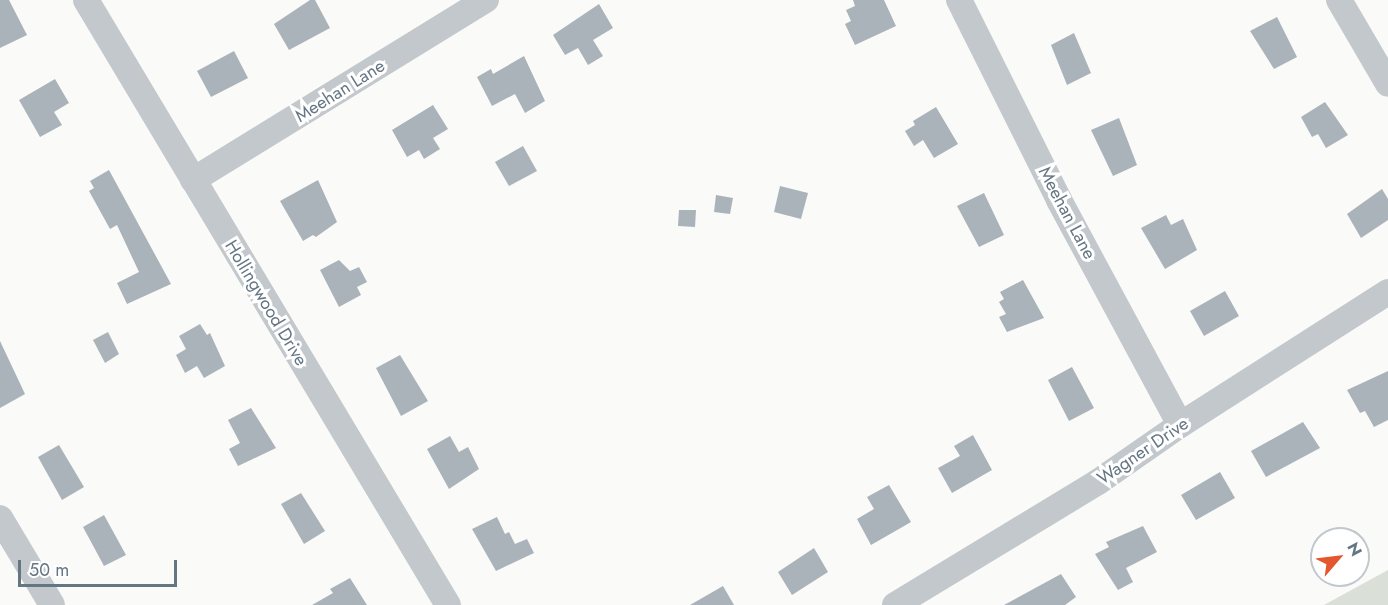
<!DOCTYPE html>
<html>
<head>
<meta charset="utf-8">
<style>
	body { margin:0 }
	#map { position:relative; width:1388px; height:605px; overflow:hidden; background:#fafaf8; font-family:Jost,sans-serif }
	div>[style] { position:absolute }
	[style*='--x'] { left:calc(var(--x)*1px); top:calc(var(--y)*1px); width:calc(var(--w)*1px); rotate:calc(var(--a)*1deg) }
	.green>* { inset:0; background:#dadfd7 }
	.building>* { inset:0; background:#aab3b9 }
	.minor>* { height:26px; margin:-13px; padding:0 13px; transform-origin:13px; border-radius:13px; background:#c3c8cc }
	span { translate:-50% -50%; white-space:nowrap; text-align:center; line-height:1.15; -webkit-text-stroke:6px #fff; paint-order:stroke }
	.street-label { font-size:18px; color:#657683 }
	.north { position:absolute; left:1310px; top:527px; width:60px; height:60px; box-sizing:border-box; background:#fff; border:2px solid #c1c8cd; border-radius:50%; rotate:62deg; font-size:16px; font-weight:700; line-height:24px; text-align:center; color:#657683 }
	.north::after { content:''; display:block; margin:auto; width:21px; height:27px; background:#e4572e; clip-path:polygon(50% 0,100% 100%,50% 72%,0 100%) }
	.scale { position:absolute; left:18px; top:560px; width:159px; height:27px; box-sizing:border-box; border:3px solid #657683; border-top:0; padding-left:8px; font-size:18px; line-height:21px; white-space:nowrap; color:#657683; -webkit-text-stroke:4px #fff; paint-order:stroke }
</style>
</head>
<body>
<div id="map">
	<div class="green">
		<i style="clip-path:polygon(1388px 570px,1388px 605px,1324px 605px)"></i>
	</div>
	<div class="building">
		<i style="clip-path:polygon(0 0,9px 0,27px 35px,0 48px)"></i>
		<i style="clip-path:polygon(310px 0,315px 0,330px 28px,289px 50px,274px 24px)"></i>
		<i style="clip-path:polygon(853px 0,884px 0,896px 26px,855px 45px,845px 24px,851px 21px,846px 10px,855px 6px)"></i>
		<i style="clip-path:polygon(599px 4px,613px 28px,593px 40px,603px 56px,588px 65px,578px 48px,565px 55px,553px 35px)"></i>
		<i style="clip-path:polygon(1277px 17px,1297px 57px,1274px 69px,1250px 31px)"></i>
		<i style="clip-path:polygon(1074px 33px,1091px 73px,1067px 85px,1051px 45px)"></i>
		<i style="clip-path:polygon(234px 51px,248px 78px,211px 97px,197px 71px)"></i>
		<i style="clip-path:polygon(524px 56px,545px 101px,525px 113px,515px 94px,492px 106px,477px 77px,491px 69px,493px 74px)"></i>
		<i style="clip-path:polygon(55px 79px,69px 103px,54px 112px,62px 125px,40px 137px,19px 100px)"></i>
		<i style="clip-path:polygon(1325px 102px,1348px 135px,1326px 148px,1318px 134px,1312px 137px,1301px 117px)"></i>
		<i style="clip-path:polygon(433px 105px,448px 129px,433px 138px,440px 149px,424px 159px,419px 150px,407px 157px,392px 130px)"></i>
		<i style="clip-path:polygon(936px 107px,958px 144px,934px 158px,923px 140px,914px 146px,905px 131px,915px 125px,913px 121px)"></i>
		<i style="clip-path:polygon(1119px 118px,1137px 165px,1113px 176px,1091px 130px)"></i>
		<i style="clip-path:polygon(523px 146px,537px 171px,509px 186px,495px 162px)"></i>
		<i style="clip-path:polygon(109px 170px,171px 284px,127px 304px,117px 283px,139px 272px,117px 225px,110px 229px,89px 191px,94px 188px,90px 181px)"></i>
		<i style="clip-path:polygon(318px 180px,337px 222px,316px 237px,313px 235px,303px 241px,280px 201px)"></i>
		<i style="clip-path:polygon(780px 186px,808px 193px,801px 219px,774px 212px)"></i>
		<i style="clip-path:polygon(1382px 189px,1388px 199px,1388px 220px,1361px 238px,1347px 214px)"></i>
		<i style="clip-path:polygon(984px 193px,1004px 235px,979px 247px,957px 206px)"></i>
		<i style="clip-path:polygon(716px 195px,733px 198px,730px 214px,714px 212px)"></i>
		<i style="clip-path:polygon(679px 210px,696px 210px,695px 227px,678px 226px)"></i>
		<i style="clip-path:polygon(1166px 215px,1171px 225px,1183px 219px,1197px 250px,1165px 269px,1141px 228px)"></i>
		<i style="clip-path:polygon(339px 260px,350px 271px,359px 267px,367px 282px,357px 287px,361px 295px,339px 307px,320px 270px)"></i>
		<i style="clip-path:polygon(1023px 280px,1044px 318px,1007px 332px,999px 317px,1006px 314px,999px 302px,1004px 299px,1000px 292px)"></i>
		<i style="clip-path:polygon(1225px 291px,1239px 316px,1204px 336px,1190px 311px)"></i>
		<i style="clip-path:polygon(200px 324px,207px 335px,210px 333px,225px 366px,204px 378px,197px 366px,185px 373px,176px 355px,186px 349px,179px 336px)"></i>
		<i style="clip-path:polygon(108px 332px,119px 354px,105px 363px,93px 340px)"></i>
		<i style="clip-path:polygon(0 341px,25px 394px,0 408px)"></i>
		<i style="clip-path:polygon(400px 355px,428px 401px,401px 416px,376px 368px)"></i>
		<i style="clip-path:polygon(1072px 367px,1094px 408px,1069px 421px,1048px 380px)"></i>
		<i style="clip-path:polygon(1388px 371px,1388px 420px,1374px 427px,1365px 411px,1360px 413px,1347px 390px)"></i>
		<i style="clip-path:polygon(251px 408px,276px 448px,238px 466px,229px 449px,240px 443px,228px 420px)"></i>
		<i style="clip-path:polygon(1303px 422px,1320px 448px,1266px 477px,1251px 451px)"></i>
		<i style="clip-path:polygon(973px 435px,992px 470px,952px 493px,938px 468px,960px 456px,954px 446px)"></i>
		<i style="clip-path:polygon(450px 436px,459px 452px,468px 447px,479px 469px,449px 489px,427px 449px)"></i>
		<i style="clip-path:polygon(59px 445px,84px 487px,62px 500px,38px 457px)"></i>
		<i style="clip-path:polygon(1220px 472px,1235px 498px,1196px 520px,1181px 495px)"></i>
		<i style="clip-path:polygon(889px 485px,911px 522px,871px 545px,857px 519px,874px 509px,867px 497px)"></i>
		<i style="clip-path:polygon(301px 493px,325px 531px,304px 544px,281px 504px)"></i>
		<i style="clip-path:polygon(104px 515px,126px 555px,104px 566px,83px 527px)"></i>
		<i style="clip-path:polygon(497px 517px,505px 534px,509px 532px,515px 544px,527px 539px,534px 553px,496px 571px,472px 529px)"></i>
		<i style="clip-path:polygon(1143px 526px,1157px 552px,1126px 568px,1133px 582px,1118px 590px,1095px 554px,1109px 547px,1106px 542px)"></i>
		<i style="clip-path:polygon(814px 548px,828px 572px,792px 595px,778px 572px)"></i>
		<i style="clip-path:polygon(1061px 574px,1076px 597px,1065px 605px,1004px 605px)"></i>
		<i style="clip-path:polygon(350px 578px,367px 605px,312px 605px,333px 593px,330px 589px)"></i>
		<i style="clip-path:polygon(723px 586px,734px 605px,690px 605px)"></i>
	</div>
	<div class="minor">
		<i style="--x:86;--y:0;--w:705;--a:59.11"></i>
		<i style="--x:959;--y:0;--w:224;--a:63.4"></i>
		<i style="--x:1059;--y:200;--w:255;--a:61.7"></i>
		<i style="--x:1339;--y:0;--w:97;--a:59.7"></i>
		<i style="--x:193;--y:180;--w:344;--a:-31.6"></i>
		<i style="--x:0;--y:518;--w:101;--a:59.1"></i>
		<i style="--x:895;--y:605;--w:237;--a:-31.2"></i>
		<i style="--x:1098;--y:482;--w:100;--a:-34.8"></i>
		<i style="--x:1180;--y:425;--w:247;--a:-32.6"></i>
	</div>
	<div class="street-label">
		<span style="left:340px;top:91px;rotate:-32deg">Meehan Lane</span>
		<span style="left:1067px;top:213px;rotate:62deg">Meehan Lane</span>
		<span style="left:266px;top:303px;rotate:59deg">Hollingwood Drive</span>
		<span style="left:1143px;top:451px;rotate:-34deg">Wagner Drive</span>
	</div>
	<div class="north">N</div>
	<div class="scale">50 m</div>
</div>
</body>
</html>
